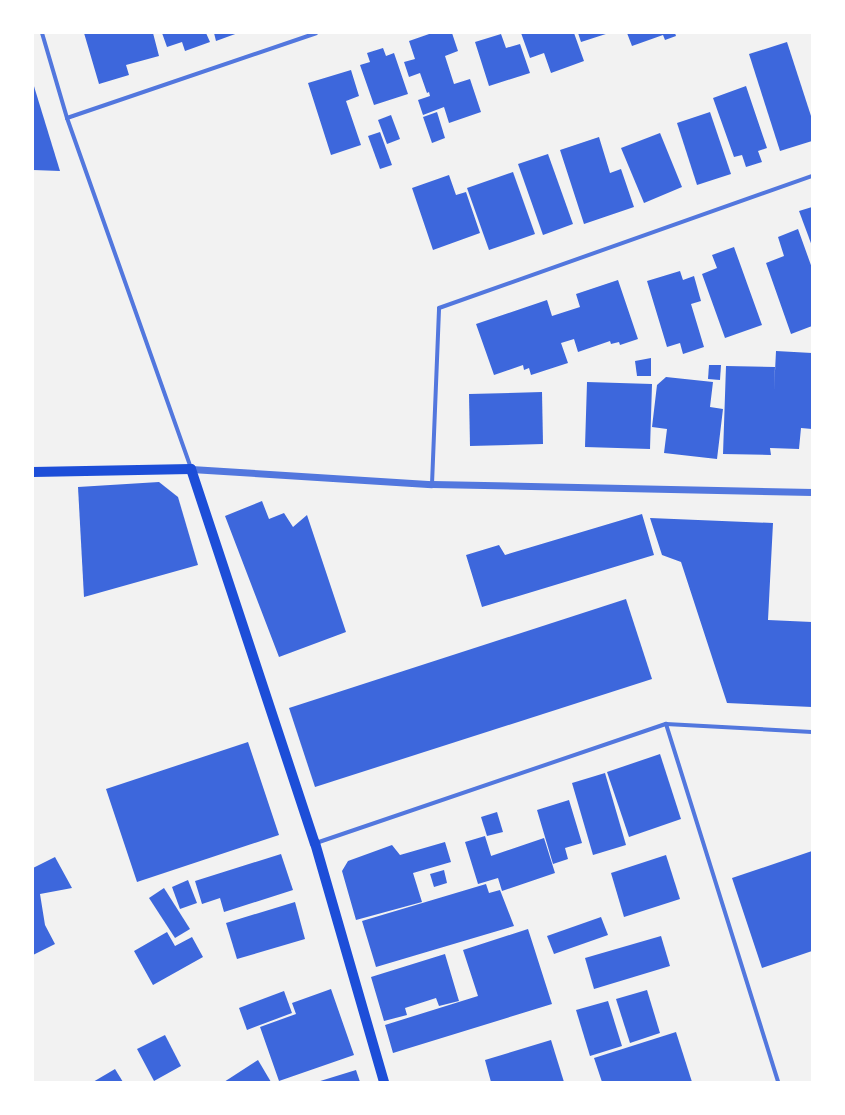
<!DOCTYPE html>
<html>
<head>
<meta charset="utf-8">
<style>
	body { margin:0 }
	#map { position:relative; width:845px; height:1115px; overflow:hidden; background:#f2f2f2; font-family:Lato,sans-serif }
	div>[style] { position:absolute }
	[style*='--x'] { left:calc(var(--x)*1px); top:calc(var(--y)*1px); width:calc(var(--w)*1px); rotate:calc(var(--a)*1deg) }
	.building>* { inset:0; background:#3d67dc }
	.minor>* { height:4px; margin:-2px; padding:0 2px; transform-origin:2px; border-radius:2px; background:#5277de }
	.tertiary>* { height:7px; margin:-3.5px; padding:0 3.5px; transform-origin:3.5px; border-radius:3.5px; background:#5277de }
	.primary>* { height:10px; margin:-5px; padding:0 5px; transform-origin:5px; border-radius:5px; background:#1d4ed8 }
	span { translate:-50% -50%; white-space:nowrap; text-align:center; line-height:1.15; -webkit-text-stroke:3px #fff; paint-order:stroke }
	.frame { position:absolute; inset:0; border:34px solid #fff; pointer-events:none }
</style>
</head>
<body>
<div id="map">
	<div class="building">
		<i style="clip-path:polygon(84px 33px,153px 33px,159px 56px,126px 65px,129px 75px,99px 84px)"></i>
		<i style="clip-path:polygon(162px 33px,206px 33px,210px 42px,185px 51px,182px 42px,167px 47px)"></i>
		<i style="clip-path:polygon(214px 33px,238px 33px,216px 41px)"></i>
		<i style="clip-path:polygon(432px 33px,452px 33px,458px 51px,445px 56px,454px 84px,470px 79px,481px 112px,449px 123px,444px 107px,423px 115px,418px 100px,430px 96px,429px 92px,427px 93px,420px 73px,409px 77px,404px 62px,415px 59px,409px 41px)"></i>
		<i style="clip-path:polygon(521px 33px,574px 33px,584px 61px,551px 73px,544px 53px,530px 58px)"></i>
		<i style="clip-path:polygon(578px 33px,609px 33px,581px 42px)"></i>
		<i style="clip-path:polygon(627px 33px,675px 33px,676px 36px,665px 40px,663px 35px,632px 46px)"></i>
		<i style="clip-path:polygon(501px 34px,506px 48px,520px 44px,530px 73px,489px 86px,475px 42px)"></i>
		<i style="clip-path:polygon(787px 42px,812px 119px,812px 141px,780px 151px,749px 54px)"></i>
		<i style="clip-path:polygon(383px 48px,386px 56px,394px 53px,408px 94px,374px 105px,360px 65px,370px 62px,367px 53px)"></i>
		<i style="clip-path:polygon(351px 70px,359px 96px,346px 101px,361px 145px,331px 155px,308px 83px)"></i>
		<i style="clip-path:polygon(33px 83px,60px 171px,33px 170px)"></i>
		<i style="clip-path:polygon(746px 86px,767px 148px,758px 151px,762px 162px,746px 167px,742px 155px,734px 157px,713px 98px)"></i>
		<i style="clip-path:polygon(437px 112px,445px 138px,432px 143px,423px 117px)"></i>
		<i style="clip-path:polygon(710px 112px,731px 174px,697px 185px,677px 123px)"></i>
		<i style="clip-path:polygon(391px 115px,400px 139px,387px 144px,378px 120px)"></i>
		<i style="clip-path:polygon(380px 132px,392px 165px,380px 169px,368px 136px)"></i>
		<i style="clip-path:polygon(660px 133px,682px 187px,644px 203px,621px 148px)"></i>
		<i style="clip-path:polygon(599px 137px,610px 173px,621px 169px,634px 207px,584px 224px,560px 150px)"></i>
		<i style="clip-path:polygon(548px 154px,573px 224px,543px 235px,518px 164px)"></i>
		<i style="clip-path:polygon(513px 172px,535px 234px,489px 250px,467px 188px)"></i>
		<i style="clip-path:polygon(449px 175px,456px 195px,466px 192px,480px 233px,433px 250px,412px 188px)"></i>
		<i style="clip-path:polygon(812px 207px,812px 246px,799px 211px)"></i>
		<i style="clip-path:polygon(798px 229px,812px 268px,812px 326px,791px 334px,766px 263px,784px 256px,778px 237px)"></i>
		<i style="clip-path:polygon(734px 247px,762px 325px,725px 338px,702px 274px,717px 268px,712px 255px)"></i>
		<i style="clip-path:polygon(680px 271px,683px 280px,694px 276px,701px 301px,691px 304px,704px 347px,683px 354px,680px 343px,667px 347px,647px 281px)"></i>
		<i style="clip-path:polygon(618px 280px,638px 339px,620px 345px,619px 342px,611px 344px,610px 341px,578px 352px,574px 339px,561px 343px,568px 363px,531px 375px,529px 368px,524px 370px,523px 365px,494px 375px,476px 324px,547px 300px,552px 316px,580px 307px,576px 294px)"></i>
		<i style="clip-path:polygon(776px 351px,812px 353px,812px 429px,801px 428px,799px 449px,770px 448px,771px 455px,723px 454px,726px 366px,775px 367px,774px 391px)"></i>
		<i style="clip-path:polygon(651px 358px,651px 376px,637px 376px,635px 361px)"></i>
		<i style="clip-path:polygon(709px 365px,721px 365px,720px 380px,708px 379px)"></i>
		<i style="clip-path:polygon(666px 377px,713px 382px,710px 407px,723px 409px,717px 459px,664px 453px,667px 429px,652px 427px,657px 385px)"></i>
		<i style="clip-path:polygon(587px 382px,652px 384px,650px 449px,585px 447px)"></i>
		<i style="clip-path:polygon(542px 392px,543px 444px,470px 446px,469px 394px)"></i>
		<i style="clip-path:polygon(159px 482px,178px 497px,198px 565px,84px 597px,78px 487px)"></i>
		<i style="clip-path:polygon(262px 501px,269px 519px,284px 513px,293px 527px,307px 515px,346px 632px,279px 657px,225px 516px)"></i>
		<i style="clip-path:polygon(642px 514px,654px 555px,482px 607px,466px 555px,499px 545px,505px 555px)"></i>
		<i style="clip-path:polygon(650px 518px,773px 523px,768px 620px,812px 622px,812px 707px,727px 703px,681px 562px,662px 555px)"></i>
		<i style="clip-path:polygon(626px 599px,652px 679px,315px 787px,289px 708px)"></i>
		<i style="clip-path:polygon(248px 742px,279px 835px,137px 882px,106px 789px)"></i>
		<i style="clip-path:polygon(660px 754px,681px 819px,629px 837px,607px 772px)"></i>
		<i style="clip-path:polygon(605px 773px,626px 845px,593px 855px,572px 783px)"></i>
		<i style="clip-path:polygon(569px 800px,582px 843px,565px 848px,568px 859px,553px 864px,537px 810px)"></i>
		<i style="clip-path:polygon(497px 812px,503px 832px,487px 836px,481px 817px)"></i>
		<i style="clip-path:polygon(485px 836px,497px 875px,491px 856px,544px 838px,555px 873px,502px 891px,498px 878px,478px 884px,465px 842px)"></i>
		<i style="clip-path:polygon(445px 842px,451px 862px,413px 873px,422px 902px,356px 920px,342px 871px,348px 861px,392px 845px,400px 855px)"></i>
		<i style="clip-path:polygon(812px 851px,812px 951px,762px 968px,732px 878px)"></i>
		<i style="clip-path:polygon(281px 854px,293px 890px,224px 912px,220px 898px,202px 904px,195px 881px)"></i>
		<i style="clip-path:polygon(666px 855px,680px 899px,624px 917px,611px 873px)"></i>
		<i style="clip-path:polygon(55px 857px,72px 888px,40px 894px,45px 925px,55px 944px,33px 955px,33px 868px)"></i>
		<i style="clip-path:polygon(444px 870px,447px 883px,434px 887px,430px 874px)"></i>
		<i style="clip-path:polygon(188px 880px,197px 903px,180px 909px,172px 887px)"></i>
		<i style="clip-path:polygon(486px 884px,489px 893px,500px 890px,514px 926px,376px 967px,362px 921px)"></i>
		<i style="clip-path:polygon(164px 888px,190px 929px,175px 938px,149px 898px)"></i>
		<i style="clip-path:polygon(295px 902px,305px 939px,237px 959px,226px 923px)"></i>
		<i style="clip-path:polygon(601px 917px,608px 935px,554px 954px,547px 936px)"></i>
		<i style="clip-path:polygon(528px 929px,552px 1004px,393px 1053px,385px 1025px,478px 996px,463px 950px)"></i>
		<i style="clip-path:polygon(167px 932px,175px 946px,192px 937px,203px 957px,153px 985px,134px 951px)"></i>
		<i style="clip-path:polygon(661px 936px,670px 966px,594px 989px,585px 958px)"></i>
		<i style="clip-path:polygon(445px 954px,459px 1001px,439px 1006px,436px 998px,405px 1008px,407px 1015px,384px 1021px,371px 977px)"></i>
		<i style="clip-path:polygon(331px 989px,354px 1055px,279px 1081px,260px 1027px,296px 1014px,292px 1003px)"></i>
		<i style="clip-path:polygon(647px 990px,660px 1033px,630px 1043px,616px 999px)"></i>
		<i style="clip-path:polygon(284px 991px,292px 1013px,247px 1030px,239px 1008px)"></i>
		<i style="clip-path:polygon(608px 1001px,622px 1046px,590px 1056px,576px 1010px)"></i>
		<i style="clip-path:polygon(676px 1032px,692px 1082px,602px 1082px,594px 1058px)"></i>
		<i style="clip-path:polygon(165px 1035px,181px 1066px,154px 1081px,137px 1049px)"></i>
		<i style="clip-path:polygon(551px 1040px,564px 1082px,491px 1082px,485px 1060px)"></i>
		<i style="clip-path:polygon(258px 1060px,271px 1082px,224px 1082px)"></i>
		<i style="clip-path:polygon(115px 1069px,123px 1082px,93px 1082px)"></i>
		<i style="clip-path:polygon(356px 1070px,360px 1082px,317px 1082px)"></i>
	</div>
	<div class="minor">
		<i style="--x:42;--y:33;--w:89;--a:73.6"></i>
		<i style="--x:67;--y:118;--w:372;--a:70.5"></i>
		<i style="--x:67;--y:118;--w:263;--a:-18.8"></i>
		<i style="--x:432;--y:484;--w:176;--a:-87.7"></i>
		<i style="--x:439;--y:308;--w:396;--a:-19.5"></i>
		<i style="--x:666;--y:724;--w:375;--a:72.6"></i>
		<i style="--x:316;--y:843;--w:370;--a:-18.8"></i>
		<i style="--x:666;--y:724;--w:146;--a:3.1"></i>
	</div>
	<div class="tertiary">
		<i style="--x:191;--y:469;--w:241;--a:3.6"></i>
		<i style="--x:432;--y:484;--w:380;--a:1.2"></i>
	</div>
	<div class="primary">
		<i style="--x:33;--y:472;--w:158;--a:-1.1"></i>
		<i style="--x:191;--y:469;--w:394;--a:71.7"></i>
		<i style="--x:315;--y:843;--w:249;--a:73.9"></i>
	</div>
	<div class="frame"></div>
</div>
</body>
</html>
